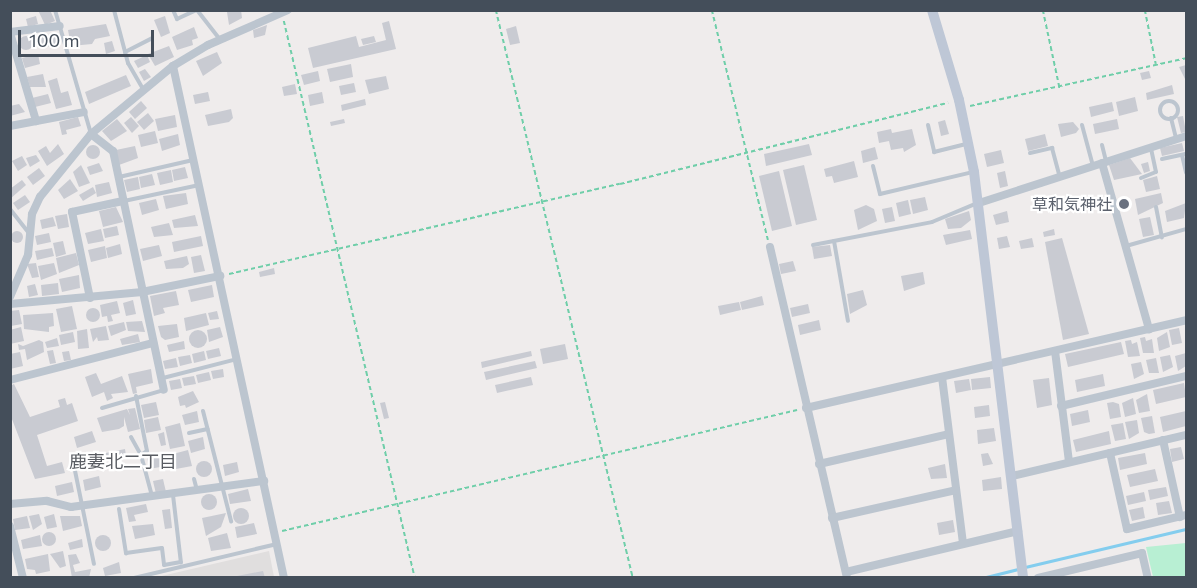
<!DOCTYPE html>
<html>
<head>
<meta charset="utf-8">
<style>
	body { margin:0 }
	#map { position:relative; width:1197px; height:588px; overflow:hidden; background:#efecec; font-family:Commissioner,"Noto Sans JP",sans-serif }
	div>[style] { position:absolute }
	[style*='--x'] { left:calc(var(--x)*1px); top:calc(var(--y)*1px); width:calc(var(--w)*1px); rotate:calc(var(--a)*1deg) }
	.education>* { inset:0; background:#e0dede }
	.green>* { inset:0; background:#b8efd3 }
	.stream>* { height:3px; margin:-1.5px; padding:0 1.5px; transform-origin:1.5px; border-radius:1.5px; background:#84cdee }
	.building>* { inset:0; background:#c9cbd2 }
	.round { border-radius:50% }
	.path>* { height:1.5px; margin-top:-0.75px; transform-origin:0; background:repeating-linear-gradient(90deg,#6fcea9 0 4.5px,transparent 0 7.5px) }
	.lane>* { height:4px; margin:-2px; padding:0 2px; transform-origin:2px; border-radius:2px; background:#bcc5cf }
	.lane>.ring { margin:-2px; padding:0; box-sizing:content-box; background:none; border:4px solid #bcc5cf; border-radius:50% }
	.street>* { height:8px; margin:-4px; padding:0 4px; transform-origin:4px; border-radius:4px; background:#bcc5cf }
	.secondary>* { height:10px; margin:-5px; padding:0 5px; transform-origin:5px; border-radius:5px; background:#bec7d6 }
	.dots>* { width:16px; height:16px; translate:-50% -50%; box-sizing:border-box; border:3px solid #fff; border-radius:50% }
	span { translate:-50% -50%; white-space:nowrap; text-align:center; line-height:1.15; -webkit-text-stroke:4.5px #fff; paint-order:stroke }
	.worship-label { font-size:16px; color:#5b616d }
	.right { translate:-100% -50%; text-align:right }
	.neighbourhood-label { font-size:18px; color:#595c62 }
	.frame { position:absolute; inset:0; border:12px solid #444e5a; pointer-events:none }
	.scale { position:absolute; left:18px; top:30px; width:136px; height:27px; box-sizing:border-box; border:3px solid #444e5a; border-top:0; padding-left:8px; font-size:18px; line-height:21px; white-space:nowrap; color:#444e5a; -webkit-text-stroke:4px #fff; paint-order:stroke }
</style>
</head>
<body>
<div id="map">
	<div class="education">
		<i style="clip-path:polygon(269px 551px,274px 577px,153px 578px)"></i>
	</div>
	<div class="green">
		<i style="clip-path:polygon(1186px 543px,1186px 577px,1153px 577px,1146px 547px)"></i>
	</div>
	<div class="stream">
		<i style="--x:1025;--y:567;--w:165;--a:-13.3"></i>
		<i style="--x:982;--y:578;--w:38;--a:-14"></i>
	</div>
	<div class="building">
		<i style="clip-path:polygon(38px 10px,50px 10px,55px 21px,45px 25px)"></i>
		<i style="clip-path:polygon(241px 10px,242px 18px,229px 25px,227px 12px)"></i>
		<i style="clip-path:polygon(36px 16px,38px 24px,28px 27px,26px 19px)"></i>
		<i style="clip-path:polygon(165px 16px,170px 33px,161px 37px,154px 20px)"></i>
		<i style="clip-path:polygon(389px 21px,396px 49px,313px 68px,308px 48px,356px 36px,359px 47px,386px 40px,382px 23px)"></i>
		<i style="clip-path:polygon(106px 24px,110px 36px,95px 39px,92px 44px,71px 46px,68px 30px)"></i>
		<i style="clip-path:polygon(267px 25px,265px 35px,254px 38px,253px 30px)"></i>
		<i style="clip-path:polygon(516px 26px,520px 43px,510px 45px,506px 29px)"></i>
		<i style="clip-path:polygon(194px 27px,198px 38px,192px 40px,193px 45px,177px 50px,172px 37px)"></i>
		<i style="clip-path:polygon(42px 33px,43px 38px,57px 36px,58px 45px,39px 48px,39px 34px)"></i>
		<i style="clip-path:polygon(374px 36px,376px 42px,363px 45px,361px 39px)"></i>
		<i class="round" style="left:19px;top:36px;width:14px;height:14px"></i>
		<i style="clip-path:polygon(112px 41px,115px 51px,106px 54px,104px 43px)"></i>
		<i style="clip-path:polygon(169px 46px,174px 57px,155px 66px,148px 54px)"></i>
		<i style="clip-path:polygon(217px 52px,222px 63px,203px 76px,196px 61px)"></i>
		<i style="clip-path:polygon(38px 54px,40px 64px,25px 68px,22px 58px)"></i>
		<i style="clip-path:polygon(147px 55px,150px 62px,138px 68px,134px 61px)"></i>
		<i style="clip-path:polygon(351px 64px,353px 77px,330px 82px,327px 69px)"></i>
		<i style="clip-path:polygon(1186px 65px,1186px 79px,1185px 79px,1179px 67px)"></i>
		<i style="clip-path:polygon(145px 69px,151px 77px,144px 81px,139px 72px)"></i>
		<i style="clip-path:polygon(318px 71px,320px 81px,304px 85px,301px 75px)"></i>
		<i style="clip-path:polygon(1149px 71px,1151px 78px,1142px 80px,1140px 73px)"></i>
		<i style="clip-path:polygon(43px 74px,46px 87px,30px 87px,27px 77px)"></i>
		<i style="clip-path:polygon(126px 75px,131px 86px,89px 104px,85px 92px)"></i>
		<i style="clip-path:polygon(386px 76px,389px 89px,369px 94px,365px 80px)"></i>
		<i style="clip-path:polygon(57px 78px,61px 93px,68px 91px,72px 105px,56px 109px,48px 81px)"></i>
		<i style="clip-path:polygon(354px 83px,356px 92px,341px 95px,339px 86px)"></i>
		<i style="clip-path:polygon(295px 84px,297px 94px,284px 96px,282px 87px)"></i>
		<i style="clip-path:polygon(1172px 85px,1174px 94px,1147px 100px,1146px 93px)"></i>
		<i style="clip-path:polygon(208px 92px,210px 101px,195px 104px,193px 95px)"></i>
		<i style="clip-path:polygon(322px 92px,324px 103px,310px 106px,308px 95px)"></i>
		<i style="clip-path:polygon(48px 94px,51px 103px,35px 107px,32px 98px)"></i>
		<i style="clip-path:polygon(1135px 97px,1138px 111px,1119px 116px,1116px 102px)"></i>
		<i style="clip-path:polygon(365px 99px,366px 105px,342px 111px,341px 105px)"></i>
		<i style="clip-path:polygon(141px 101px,147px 108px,135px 119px,129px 112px)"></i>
		<i style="clip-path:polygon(1112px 102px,1114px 111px,1091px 117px,1089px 107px)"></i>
		<i style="clip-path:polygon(19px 104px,25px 112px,10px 116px,10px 106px)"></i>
		<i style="clip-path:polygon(231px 109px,233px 118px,229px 122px,208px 126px,205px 115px)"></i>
		<i style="clip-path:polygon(148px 113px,154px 121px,144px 130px,137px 122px)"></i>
		<i style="clip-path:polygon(175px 115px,177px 127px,158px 131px,155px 119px)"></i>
		<i style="clip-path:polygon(1183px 116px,1186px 132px,1181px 133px,1177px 117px)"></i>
		<i style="clip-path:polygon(78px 117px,81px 126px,66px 130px,67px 134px,62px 135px,59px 122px)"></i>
		<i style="clip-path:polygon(131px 117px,139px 126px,132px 133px,124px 123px)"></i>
		<i style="clip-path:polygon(117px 119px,127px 131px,111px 141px,102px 131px)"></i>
		<i style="clip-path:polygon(344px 119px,345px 123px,331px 126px,330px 122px)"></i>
		<i style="clip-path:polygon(1117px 119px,1119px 129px,1095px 134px,1093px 124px)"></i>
		<i style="clip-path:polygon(945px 120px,949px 134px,941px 136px,938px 122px)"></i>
		<i style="clip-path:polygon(1073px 122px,1079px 129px,1076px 133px,1061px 137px,1058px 124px)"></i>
		<i style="clip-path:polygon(891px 129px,892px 133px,912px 129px,916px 145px,904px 152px,903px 148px,891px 150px,889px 141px,879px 143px,877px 132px)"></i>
		<i style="clip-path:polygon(155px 131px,158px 143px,141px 147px,138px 135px)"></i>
		<i style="clip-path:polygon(178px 134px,180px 145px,162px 151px,159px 139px)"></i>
		<i style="clip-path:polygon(1045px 134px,1048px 146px,1028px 151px,1025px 139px)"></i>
		<i style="clip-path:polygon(1182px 143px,1184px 151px,1162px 156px,1160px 148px)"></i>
		<i style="clip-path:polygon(58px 144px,64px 154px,47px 166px,38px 151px,46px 146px,50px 153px)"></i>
		<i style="clip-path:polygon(809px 144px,812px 155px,766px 166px,764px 154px)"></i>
		<i class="round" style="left:86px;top:145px;width:14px;height:14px"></i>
		<i style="clip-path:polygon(135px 146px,138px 158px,119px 165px,116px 150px)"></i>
		<i style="clip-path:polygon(875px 147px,878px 159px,863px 163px,861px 151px)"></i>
		<i style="clip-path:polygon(1001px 150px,1004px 163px,987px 167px,984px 154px)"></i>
		<i style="clip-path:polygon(36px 155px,40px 161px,30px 167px,26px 158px)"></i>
		<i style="clip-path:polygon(22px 156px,27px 165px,18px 171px,12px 161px)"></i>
		<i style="clip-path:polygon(1130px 158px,1142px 174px,1114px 180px,1109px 165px)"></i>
		<i style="clip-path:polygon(854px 161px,858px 177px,834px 183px,832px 176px,826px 177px,824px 169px)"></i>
		<i style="clip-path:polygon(1148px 162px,1150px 171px,1144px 173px,1141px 164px)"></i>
		<i style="clip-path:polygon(99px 163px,103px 171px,90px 175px,87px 167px)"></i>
		<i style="clip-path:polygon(81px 165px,90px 183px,79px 187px,73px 172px)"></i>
		<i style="clip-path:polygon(804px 165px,817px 220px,796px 225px,783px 170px)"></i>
		<i style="clip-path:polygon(185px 167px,188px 178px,174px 181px,172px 170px)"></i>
		<i style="clip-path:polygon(39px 168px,45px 176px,33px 185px,27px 177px)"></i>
		<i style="clip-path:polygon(171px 170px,173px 182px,160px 185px,157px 173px)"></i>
		<i style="clip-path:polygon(779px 171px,792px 226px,772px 231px,759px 176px)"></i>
		<i style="clip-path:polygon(1005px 171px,1008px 186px,1000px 188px,997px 173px)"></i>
		<i style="clip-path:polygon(152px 174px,155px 185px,141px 188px,139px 177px)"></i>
		<i style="clip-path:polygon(1157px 176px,1160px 189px,1146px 192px,1143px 180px)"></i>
		<i style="clip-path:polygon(138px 177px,140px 189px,127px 192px,124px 180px)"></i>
		<i style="clip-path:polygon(70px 179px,78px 191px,64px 199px,58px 190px)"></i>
		<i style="clip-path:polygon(22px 180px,26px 185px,10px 199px,10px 189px)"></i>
		<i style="clip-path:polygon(109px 182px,112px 193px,97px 197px,95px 185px)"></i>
		<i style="clip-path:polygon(93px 187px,96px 193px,83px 201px,79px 195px)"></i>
		<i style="clip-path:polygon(186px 193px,188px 204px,166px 209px,163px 196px)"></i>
		<i style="clip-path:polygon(1161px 193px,1163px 203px,1138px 215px,1135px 199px)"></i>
		<i style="clip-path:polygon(25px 195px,30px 202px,18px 210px,13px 203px)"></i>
		<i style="clip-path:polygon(925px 197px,928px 210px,913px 214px,910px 200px)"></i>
		<i style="clip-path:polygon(156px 199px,159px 210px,142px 215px,139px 203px)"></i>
		<i style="clip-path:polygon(908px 200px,911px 214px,899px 217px,896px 203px)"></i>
		<i style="clip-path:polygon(1186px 203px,1184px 218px,1167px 222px,1165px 211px)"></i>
		<i style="clip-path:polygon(866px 205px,874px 209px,877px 221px,858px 230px,854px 210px)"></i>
		<i style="clip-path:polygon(116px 207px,123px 222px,103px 227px,99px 211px)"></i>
		<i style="clip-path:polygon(892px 207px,895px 221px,885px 223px,882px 209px)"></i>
		<i style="clip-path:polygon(969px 211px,971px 220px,961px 228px,948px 229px,945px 219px)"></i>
		<i style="clip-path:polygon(1007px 211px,1009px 222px,996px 225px,993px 215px)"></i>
		<i style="clip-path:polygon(67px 214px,69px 227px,58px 229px,55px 216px)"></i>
		<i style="clip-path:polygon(195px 215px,198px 226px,174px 228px,172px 220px)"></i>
		<i style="clip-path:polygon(53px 217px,56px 226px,42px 229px,40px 220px)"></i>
		<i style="clip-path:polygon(1150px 217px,1154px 235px,1143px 237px,1139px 219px)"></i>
		<i style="clip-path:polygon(169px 223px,173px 235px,154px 237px,151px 227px)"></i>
		<i style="clip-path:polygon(117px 226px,119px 235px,105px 238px,103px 229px)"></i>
		<i style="clip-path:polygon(101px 229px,104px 241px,88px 244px,85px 233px)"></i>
		<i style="clip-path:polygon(1054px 229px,1055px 235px,1044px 237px,1043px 232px)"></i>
		<i style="clip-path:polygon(970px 230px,972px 239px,946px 245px,943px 235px)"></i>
		<i class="round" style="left:11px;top:231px;width:12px;height:12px"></i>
		<i style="clip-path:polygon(49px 233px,51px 242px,37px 245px,35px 236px)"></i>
		<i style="clip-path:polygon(201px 236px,203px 246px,174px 252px,172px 242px)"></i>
		<i style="clip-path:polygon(1007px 236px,1010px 247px,999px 249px,997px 238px)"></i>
		<i style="clip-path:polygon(1032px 238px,1034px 247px,1021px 249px,1019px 241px)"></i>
		<i style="clip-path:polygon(1062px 238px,1089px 334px,1063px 340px,1045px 242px)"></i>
		<i style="clip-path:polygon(63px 241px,66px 254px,56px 257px,53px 243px)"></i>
		<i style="clip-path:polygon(120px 244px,122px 254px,108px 258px,106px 248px)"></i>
		<i style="clip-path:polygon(159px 245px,162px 256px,143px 261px,140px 249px)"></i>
		<i style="clip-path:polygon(830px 245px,832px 256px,814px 259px,812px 247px)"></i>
		<i style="clip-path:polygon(105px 246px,107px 258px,91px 262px,88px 250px)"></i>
		<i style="clip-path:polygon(52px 248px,54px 256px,37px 260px,35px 251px)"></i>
		<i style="clip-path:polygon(76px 253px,79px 265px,59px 273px,56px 258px)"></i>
		<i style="clip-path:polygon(201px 255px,205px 271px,194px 273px,191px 257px)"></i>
		<i style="clip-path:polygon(187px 256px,189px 264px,183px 268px,166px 269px,164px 261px)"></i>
		<i style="clip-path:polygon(793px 261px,796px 271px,781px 274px,779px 264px)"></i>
		<i style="clip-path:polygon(36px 263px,39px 277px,32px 278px,27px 264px)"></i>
		<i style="clip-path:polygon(54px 263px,57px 274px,41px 280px,38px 266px)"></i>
		<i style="clip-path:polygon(274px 268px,275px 274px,260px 277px,259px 272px)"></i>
		<i style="clip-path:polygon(923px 272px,925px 284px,904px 291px,901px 276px)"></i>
		<i style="clip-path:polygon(79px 275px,80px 288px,62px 292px,59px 279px)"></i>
		<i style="clip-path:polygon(58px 283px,59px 294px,42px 296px,41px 285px)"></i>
		<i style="clip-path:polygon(35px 284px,38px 295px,29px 297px,27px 286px)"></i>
		<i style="clip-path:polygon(212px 285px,214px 297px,191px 302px,188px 290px)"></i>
		<i style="clip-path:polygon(863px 290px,867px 305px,850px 314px,847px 294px)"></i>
		<i style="clip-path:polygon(176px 291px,179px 305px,163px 308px,165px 313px,154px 316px,150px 296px)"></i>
		<i style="clip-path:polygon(762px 296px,764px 305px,742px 310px,740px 302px)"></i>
		<i style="clip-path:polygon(133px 300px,136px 314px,126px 316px,123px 303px)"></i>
		<i style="clip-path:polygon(117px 301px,120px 313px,111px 315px,113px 321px,108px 322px,107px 316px,102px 317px,100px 305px)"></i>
		<i style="clip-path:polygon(739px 302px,741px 310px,720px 315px,718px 306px)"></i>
		<i style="clip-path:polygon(808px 304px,810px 313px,792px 317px,790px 308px)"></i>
		<i style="clip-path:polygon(72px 306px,77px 329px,61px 332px,56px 309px)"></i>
		<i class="round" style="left:86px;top:308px;width:14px;height:14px"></i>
		<i style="clip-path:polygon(19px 310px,22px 324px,11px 326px,10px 311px)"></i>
		<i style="clip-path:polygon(217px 311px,219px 319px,210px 320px,208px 313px)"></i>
		<i style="clip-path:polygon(53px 313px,54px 326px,49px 327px,49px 332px,24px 329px,23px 315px)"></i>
		<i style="clip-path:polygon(206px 313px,209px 325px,186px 331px,184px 318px)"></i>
		<i style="clip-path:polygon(819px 320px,821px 330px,800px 335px,798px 325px)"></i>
		<i style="clip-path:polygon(142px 321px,145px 332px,128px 331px,126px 322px)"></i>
		<i style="clip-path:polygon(124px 322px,126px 330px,111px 336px,108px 326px)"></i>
		<i style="clip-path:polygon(177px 324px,179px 337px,165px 340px,161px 337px,158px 326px)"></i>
		<i style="clip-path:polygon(106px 326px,109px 340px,98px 341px,97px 337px,93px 342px,90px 329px)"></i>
		<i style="clip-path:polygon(21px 327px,24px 341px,10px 344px,10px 330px)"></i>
		<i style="clip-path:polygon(220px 327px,223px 337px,209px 342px,207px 330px)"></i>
		<i style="clip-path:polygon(1179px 328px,1182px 343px,1172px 345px,1169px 330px)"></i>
		<i style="clip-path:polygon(87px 329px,89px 348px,78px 349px,77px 331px)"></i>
		<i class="round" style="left:189px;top:330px;width:18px;height:18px"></i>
		<i style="clip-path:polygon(73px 332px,75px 342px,61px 345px,59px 335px)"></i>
		<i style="clip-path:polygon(1167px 332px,1170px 347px,1159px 351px,1157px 338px)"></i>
		<i style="clip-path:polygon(138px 334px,140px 342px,122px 345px,120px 339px)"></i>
		<i style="clip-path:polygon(1145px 337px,1146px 341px,1152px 339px,1154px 353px,1143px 353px,1140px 338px)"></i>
		<i style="clip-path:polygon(57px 338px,59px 346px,47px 348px,45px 342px)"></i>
		<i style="clip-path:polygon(39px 340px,43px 342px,44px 352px,27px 360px,25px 349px,19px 350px,18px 344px,23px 346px)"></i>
		<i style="clip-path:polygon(1131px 340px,1132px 344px,1137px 342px,1140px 356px,1128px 357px,1125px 341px)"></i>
		<i style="clip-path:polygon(184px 341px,185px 349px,169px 352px,167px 345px)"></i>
		<i style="clip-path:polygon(1121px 342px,1124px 354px,1068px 367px,1065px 354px)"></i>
		<i style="clip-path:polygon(565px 344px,568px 359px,543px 364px,540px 349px)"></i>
		<i style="clip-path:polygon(219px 348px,221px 356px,208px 359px,206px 351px)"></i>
		<i style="clip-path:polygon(53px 350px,56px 363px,50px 364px,47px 351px)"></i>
		<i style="clip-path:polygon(69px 351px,71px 360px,64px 361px,62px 352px)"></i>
		<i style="clip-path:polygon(204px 351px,206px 360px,194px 363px,192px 354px)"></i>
		<i style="clip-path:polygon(531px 351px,532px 356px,482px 368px,481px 362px)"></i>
		<i style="clip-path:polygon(20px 352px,23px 366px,10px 369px,10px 354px)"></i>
		<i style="clip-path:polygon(1186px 353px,1186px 366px,1178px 371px,1175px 356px)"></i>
		<i style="clip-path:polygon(190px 355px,192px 363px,180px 366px,178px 357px)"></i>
		<i style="clip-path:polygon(1170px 355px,1173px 367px,1163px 372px,1160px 357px)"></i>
		<i style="clip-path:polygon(176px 358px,178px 367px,165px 369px,163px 361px)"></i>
		<i style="clip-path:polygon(1156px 358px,1159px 373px,1149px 373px,1146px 360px)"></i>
		<i style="clip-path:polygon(535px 361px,537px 368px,486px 380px,484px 372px)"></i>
		<i style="clip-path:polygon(1141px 362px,1144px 374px,1134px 379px,1131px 364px)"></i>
		<i style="clip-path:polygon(151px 369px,153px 383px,136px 387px,137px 393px,133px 394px,128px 374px)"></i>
		<i style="clip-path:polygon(223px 369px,224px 377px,213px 379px,211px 371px)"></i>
		<i style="clip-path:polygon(209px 372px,211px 380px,198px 383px,196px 375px)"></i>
		<i style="clip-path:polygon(96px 373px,101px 384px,122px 376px,128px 392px,111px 394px,113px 398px,107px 401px,104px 392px,92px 397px,85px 377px)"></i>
		<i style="clip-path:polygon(1103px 374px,1105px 386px,1077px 392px,1075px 380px)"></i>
		<i style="clip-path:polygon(194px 376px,196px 384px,184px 386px,182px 378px)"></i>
		<i style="clip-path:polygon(531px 377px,533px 385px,497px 393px,495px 385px)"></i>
		<i style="clip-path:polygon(990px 377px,991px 388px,972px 390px,971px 379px)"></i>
		<i style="clip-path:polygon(1049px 378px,1052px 405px,1037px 408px,1033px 380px)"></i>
		<i style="clip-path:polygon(180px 379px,182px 388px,171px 390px,169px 381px)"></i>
		<i style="clip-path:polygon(969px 379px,971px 390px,956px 393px,954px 381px)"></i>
		<i style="clip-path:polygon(1184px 383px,1186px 397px,1156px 404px,1153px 390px)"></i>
		<i style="clip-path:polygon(14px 384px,30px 417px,60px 407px,58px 400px,65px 398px,67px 405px,72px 403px,78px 421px,37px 435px,47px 466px,62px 462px,65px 473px,35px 479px,10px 414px,10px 386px)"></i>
		<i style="clip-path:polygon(193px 391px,199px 402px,186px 408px,185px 405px,180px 406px,178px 397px)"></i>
		<i style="clip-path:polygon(1147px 394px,1150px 411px,1139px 413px,1136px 400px)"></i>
		<i style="clip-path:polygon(1133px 398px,1136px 414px,1125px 417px,1122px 403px)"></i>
		<i style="clip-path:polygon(156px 402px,159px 415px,144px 418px,141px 405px)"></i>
		<i style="clip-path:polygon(385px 402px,389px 418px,384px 419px,380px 403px)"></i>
		<i style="clip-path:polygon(1113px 402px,1119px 404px,1121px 417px,1110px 419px,1107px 403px)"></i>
		<i style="clip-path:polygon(989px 405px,990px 416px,975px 418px,974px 407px)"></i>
		<i style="clip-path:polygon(135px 408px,140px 429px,128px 432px,124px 417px,124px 426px,119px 429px,102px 432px,97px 418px,127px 409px,130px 415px,128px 409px)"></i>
		<i style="clip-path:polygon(1088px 410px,1090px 422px,1072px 426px,1070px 414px)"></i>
		<i style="clip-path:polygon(197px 411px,199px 422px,185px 425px,182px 415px)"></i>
		<i style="clip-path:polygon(1186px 411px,1186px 426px,1163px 432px,1160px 417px)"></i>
		<i style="clip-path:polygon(1152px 416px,1155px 433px,1149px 434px,1144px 432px,1141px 418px)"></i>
		<i style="clip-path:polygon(158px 417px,161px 430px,146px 433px,144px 420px)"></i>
		<i style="clip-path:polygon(1137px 420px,1139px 433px,1129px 439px,1125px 422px)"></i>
		<i style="clip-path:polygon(180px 423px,185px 446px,170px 449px,165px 427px)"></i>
		<i style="clip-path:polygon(1123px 423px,1126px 439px,1115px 441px,1111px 425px)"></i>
		<i style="clip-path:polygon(994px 428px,996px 441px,978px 444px,977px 430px)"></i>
		<i style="clip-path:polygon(92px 431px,96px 442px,77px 448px,74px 437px)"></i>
		<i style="clip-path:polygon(1109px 431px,1111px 444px,1076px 452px,1073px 440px)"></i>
		<i style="clip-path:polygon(164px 432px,166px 445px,161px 446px,158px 434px)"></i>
		<i style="clip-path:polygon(203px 437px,205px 449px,191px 453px,188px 441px)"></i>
		<i style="clip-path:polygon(1181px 447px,1184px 459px,1172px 462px,1170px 449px)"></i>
		<i style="clip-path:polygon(125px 449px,126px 456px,103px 460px,101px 454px)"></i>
		<i style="clip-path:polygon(188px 450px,192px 466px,176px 469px,173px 454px)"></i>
		<i style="clip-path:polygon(169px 452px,166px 466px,149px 469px,147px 457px)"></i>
		<i style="clip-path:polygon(988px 453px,993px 464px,983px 466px,981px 454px)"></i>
		<i style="clip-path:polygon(1145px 453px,1147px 464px,1120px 470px,1118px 458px)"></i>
		<i class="round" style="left:78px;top:453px;width:16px;height:16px"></i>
		<i class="round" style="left:196px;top:461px;width:16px;height:16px"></i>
		<i style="clip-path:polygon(237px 462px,239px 472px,225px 476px,223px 465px)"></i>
		<i style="clip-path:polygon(945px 464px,947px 478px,931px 479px,928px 468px)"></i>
		<i style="clip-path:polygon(1155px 469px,1158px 481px,1130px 487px,1127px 475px)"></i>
		<i style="clip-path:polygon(99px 476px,101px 487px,85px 491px,83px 480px)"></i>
		<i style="clip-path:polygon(1001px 477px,1002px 489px,983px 491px,982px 480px)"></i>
		<i style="clip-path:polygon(163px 479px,166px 492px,156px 494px,153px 481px)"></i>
		<i style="clip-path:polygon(72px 482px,74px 492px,57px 496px,55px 486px)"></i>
		<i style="clip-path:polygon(1166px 487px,1168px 496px,1150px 500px,1148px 490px)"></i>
		<i style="clip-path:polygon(248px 489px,251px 501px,230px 504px,228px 494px)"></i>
		<i style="clip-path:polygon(1144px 492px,1146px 501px,1128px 505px,1126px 496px)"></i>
		<i class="round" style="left:201px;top:494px;width:16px;height:16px"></i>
		<i style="clip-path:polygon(1169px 501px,1172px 513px,1158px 515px,1156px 503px)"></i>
		<i style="clip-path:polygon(146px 504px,148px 512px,134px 515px,136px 521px,129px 522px,126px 508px)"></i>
		<i style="clip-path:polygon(1143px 507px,1145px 518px,1132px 521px,1129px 510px)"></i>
		<i class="round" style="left:233px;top:508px;width:16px;height:16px"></i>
		<i style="clip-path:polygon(170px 509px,172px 528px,165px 529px,162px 510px)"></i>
		<i style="clip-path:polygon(226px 513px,221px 527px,206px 536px,202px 518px)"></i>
		<i style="clip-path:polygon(39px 514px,42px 524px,33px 530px,29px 516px)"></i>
		<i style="clip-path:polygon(54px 514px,57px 527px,47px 529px,44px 517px)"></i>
		<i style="clip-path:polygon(27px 516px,30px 528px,15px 530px,13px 519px)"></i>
		<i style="clip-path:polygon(60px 516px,80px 516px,82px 526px,63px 531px)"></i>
		<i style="clip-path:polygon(953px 520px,955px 532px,939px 535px,937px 523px)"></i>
		<i style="clip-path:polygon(254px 523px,257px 534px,237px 538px,235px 527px)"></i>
		<i style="clip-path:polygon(153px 524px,155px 535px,135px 539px,132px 526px)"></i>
		<i class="round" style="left:42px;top:532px;width:14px;height:14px"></i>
		<i style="clip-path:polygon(227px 533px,231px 548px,211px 551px,208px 538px)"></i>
		<i style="clip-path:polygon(40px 535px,42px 546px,23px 549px,21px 540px)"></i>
		<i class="round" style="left:95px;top:535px;width:16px;height:16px"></i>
		<i style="clip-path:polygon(82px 539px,83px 547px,70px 550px,68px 543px)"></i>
		<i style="clip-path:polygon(63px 551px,66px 566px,60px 568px,50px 554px)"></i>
		<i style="clip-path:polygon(48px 554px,50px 571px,36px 574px,35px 570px,27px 569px,25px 559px)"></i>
		<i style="clip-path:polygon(76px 554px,80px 563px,73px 565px,75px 572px,91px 569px,89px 578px,72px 578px,68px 555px)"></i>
		<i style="clip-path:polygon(119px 562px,121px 573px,105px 576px,103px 568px)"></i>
		<i style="clip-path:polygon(263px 571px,265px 578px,237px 578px,237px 576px)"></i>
	</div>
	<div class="path">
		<i style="--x:496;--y:10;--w:584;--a:76.44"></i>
		<i style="--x:712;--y:10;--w:237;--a:76.3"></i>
		<i style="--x:1043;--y:10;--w:81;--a:77.9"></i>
		<i style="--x:1145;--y:10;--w:55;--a:78.5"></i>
		<i style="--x:284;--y:21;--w:572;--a:76.77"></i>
		<i style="--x:970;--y:106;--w:221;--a:-12.5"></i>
		<i style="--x:229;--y:274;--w:401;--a:-13"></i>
		<i style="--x:620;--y:184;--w:338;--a:-13.9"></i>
		<i style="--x:282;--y:531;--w:529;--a:-13.22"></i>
	</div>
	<div class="lane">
		<i style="--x:55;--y:10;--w:129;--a:73.8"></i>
		<i style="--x:114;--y:10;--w:55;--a:75.2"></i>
		<i style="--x:128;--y:63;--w:30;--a:60"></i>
		<i style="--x:173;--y:10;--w:10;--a:66"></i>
		<i style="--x:177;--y:19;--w:21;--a:-25"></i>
		<i style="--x:197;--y:10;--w:37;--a:52"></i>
		<i style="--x:125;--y:52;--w:30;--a:-27"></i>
		<i class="ring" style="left:1160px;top:101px;width:14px;height:14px"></i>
		<i style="--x:1171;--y:118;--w:21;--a:76"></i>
		<i style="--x:928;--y:125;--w:28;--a:77"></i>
		<i style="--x:934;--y:152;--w:34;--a:-14"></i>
		<i style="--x:1082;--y:125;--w:42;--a:75"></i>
		<i style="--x:1102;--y:145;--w:16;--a:76"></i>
		<i style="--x:1030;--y:153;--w:23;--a:-13"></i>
		<i style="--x:1052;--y:148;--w:30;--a:75"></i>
		<i style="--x:1182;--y:155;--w:18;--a:77"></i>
		<i style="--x:1162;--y:159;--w:25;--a:-12"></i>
		<i style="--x:873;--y:166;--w:29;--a:76"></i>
		<i style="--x:880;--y:194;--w:96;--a:-13.3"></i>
		<i style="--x:119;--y:177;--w:76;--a:-12.9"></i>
		<i style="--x:1141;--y:178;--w:16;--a:-22"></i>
		<i style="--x:1156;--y:172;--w:25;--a:-102"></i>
		<i style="--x:124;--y:201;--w:77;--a:-12"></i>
		<i style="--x:1156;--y:207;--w:31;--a:79"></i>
		<i style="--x:10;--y:209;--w:29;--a:52"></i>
		<i style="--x:834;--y:241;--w:81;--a:80.1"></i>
		<i style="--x:813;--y:245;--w:121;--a:-10.9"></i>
		<i style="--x:932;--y:222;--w:47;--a:-22.7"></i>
		<i style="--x:1126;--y:246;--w:62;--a:-15.8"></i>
		<i style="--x:163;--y:378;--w:76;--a:-14.4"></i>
		<i style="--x:136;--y:396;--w:56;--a:78.7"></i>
		<i style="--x:147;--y:451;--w:7;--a:146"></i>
		<i style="--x:102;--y:408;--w:65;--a:-16.2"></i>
		<i style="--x:203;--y:411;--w:114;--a:75.7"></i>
		<i style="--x:189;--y:433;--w:19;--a:-12"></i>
		<i style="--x:131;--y:437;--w:21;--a:61"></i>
		<i style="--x:141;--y:455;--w:42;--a:75"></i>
		<i style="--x:72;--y:456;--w:110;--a:78.5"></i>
		<i style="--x:194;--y:479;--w:11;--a:75"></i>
		<i style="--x:173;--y:495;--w:68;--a:83.3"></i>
		<i style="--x:119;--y:509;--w:45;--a:81"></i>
		<i style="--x:126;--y:553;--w:36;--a:-8"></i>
		<i style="--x:162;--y:548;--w:17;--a:83"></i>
		<i style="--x:164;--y:565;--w:17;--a:-10"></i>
		<i style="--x:134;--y:578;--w:147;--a:-13.4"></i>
	</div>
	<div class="street">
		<i style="--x:10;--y:32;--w:50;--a:-6.8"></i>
		<i style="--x:10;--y:33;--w:92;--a:73.5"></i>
		<i style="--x:173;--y:66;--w:524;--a:77.77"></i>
		<i style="--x:10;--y:126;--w:75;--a:-10.7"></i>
		<i style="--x:91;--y:134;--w:28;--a:38"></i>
		<i style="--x:113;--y:151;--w:244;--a:78"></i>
		<i style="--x:1102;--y:163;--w:173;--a:74.2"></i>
		<i style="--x:979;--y:203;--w:218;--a:-17.9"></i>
		<i style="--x:770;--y:247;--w:340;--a:76.9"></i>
		<i style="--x:10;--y:297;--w:46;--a:-66.8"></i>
		<i style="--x:28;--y:255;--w:41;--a:-84.4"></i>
		<i style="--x:32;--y:214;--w:19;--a:-65"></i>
		<i style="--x:40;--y:197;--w:81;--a:-51"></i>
		<i style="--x:91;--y:134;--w:107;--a:-39.7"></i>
		<i style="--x:173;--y:66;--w:41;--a:-31"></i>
		<i style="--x:208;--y:45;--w:87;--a:-23.6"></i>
		<i style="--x:90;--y:298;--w:88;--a:-101.8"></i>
		<i style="--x:72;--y:212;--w:52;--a:-12.2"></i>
		<i style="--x:10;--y:304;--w:133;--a:-5.2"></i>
		<i style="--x:142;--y:292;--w:80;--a:-11.6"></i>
		<i style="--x:1055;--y:351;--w:112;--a:82.8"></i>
		<i style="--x:942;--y:377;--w:168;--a:82.8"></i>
		<i style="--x:10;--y:380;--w:148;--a:-14.5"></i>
		<i style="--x:1061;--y:406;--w:129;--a:-13.5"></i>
		<i style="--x:806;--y:408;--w:390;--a:-13"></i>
		<i style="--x:1163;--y:440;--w:79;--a:77.6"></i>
		<i style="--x:1110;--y:453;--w:78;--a:77.4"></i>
		<i style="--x:1127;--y:529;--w:61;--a:-13.3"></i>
		<i style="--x:819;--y:464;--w:133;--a:-13"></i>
		<i style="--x:1012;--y:476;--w:179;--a:-13.3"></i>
		<i style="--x:10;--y:504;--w:37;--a:-5"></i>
		<i style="--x:47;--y:501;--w:25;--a:14"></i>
		<i style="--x:71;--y:507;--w:195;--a:-7.7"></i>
		<i style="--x:832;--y:518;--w:127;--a:-12.7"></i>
		<i style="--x:10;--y:526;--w:54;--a:76"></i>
		<i style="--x:846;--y:572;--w:177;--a:-13.4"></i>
		<i style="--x:1038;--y:578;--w:107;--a:-13.5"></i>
		<i style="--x:1142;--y:553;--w:26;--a:77"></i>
	</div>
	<div class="secondary">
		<i style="--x:932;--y:10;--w:94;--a:73.3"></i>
		<i style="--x:959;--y:100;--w:74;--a:78.2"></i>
		<i style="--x:974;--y:172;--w:409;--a:83.1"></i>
	</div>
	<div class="dots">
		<i style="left:1124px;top:204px;background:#6b7280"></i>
	</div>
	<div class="worship-label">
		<span class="right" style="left:1112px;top:204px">草和気神社</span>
	</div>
	<div class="neighbourhood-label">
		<span style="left:123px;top:461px">鹿妻北二丁目</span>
	</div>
	<div class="frame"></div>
	<div class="scale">100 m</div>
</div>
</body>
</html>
